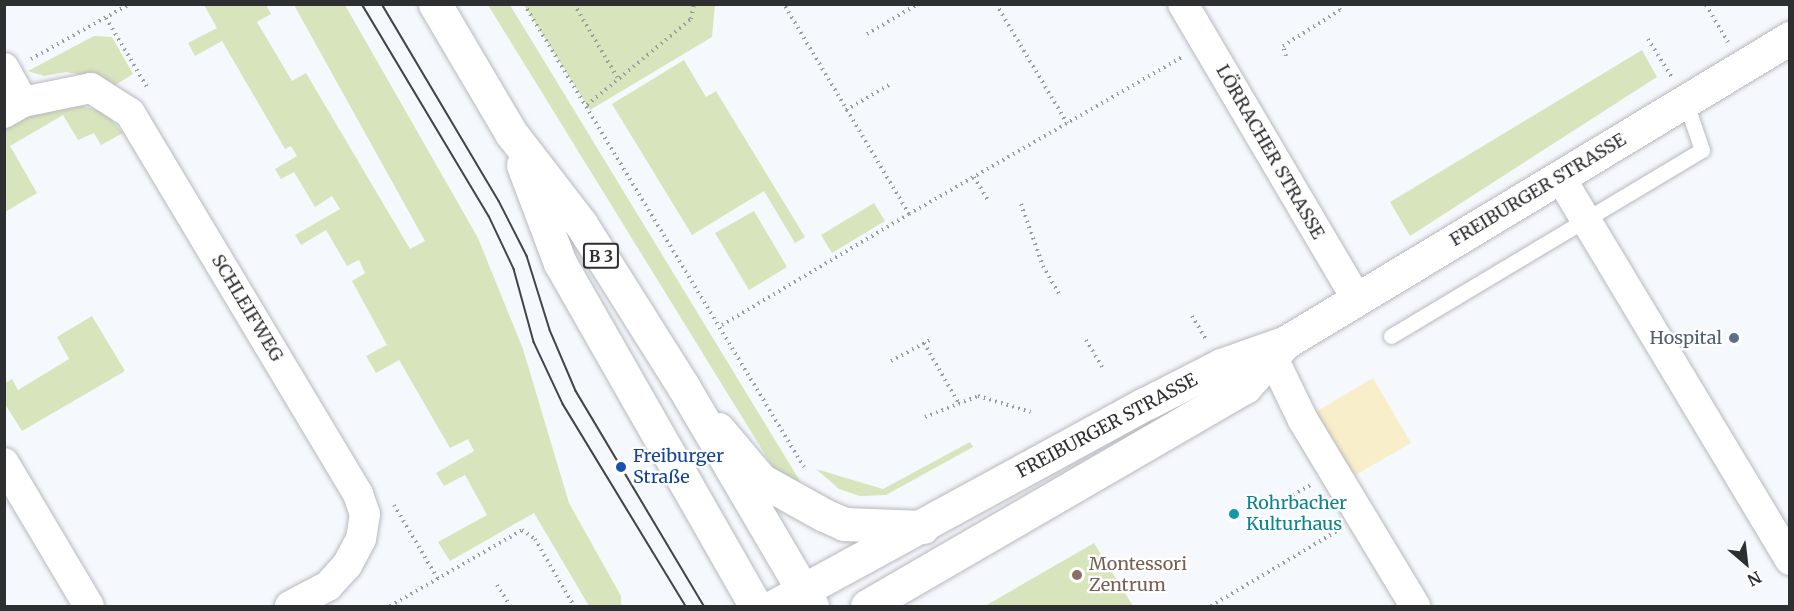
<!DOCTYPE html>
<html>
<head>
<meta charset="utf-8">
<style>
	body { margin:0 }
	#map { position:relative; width:1794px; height:611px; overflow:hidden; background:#f5f8fd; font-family:Merriweather,serif }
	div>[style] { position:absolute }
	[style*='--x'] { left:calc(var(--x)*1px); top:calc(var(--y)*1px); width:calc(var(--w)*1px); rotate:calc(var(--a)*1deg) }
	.green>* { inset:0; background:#d8e5bc }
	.sand>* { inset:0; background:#f8eec9 }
	.path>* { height:4px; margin-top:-2px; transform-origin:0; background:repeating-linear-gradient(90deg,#999c9f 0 1.5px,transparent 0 6px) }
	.roads { filter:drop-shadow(0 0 2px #b6b9bd) drop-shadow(0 0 2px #b6b9bd) }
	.lane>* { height:15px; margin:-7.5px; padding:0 7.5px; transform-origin:7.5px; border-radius:7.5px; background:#fff }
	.street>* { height:30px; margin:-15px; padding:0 15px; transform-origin:15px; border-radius:15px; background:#fff }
	.secondary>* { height:33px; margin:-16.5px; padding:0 16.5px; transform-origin:16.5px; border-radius:16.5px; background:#fff }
	.primary>* { height:33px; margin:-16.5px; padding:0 16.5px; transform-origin:16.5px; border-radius:16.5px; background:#fff }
	.tram>* { height:1.5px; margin:-0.75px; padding:0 0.75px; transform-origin:0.75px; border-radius:0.75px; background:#434446 }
	.dots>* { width:16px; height:16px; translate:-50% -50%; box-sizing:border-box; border:3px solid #fff; border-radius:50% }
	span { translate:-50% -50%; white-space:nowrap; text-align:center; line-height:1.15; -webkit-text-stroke:4.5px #fff; paint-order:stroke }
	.shield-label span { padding:2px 4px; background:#fff; border:2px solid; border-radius:4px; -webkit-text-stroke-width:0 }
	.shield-label { font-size:16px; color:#2e2f31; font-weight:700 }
	.street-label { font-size:18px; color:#2e2f31 }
	.service-label { font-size:18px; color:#4e5e75 }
	.right { translate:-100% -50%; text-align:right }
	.transit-label { font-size:18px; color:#164399 }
	.left { translate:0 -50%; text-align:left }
	.culture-label { font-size:18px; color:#0d838f }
	.education-label { font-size:18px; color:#785e54 }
	.frame { position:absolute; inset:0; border:6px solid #2e2f31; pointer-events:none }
	.north { position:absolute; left:1716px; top:533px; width:60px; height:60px; -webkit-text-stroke:4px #fff; paint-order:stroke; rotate:152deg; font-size:16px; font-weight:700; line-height:24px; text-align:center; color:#2e2f31 }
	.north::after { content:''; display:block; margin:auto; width:21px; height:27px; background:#2e2f31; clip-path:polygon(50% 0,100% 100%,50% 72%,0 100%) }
</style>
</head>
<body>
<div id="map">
	<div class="green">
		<i style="clip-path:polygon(204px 5px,266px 5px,271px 14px,257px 22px,292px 81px,306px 73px,410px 249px,425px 241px,294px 5px,345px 5px,478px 238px,523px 349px,569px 503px,621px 596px,621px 606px,589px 606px,534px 513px,450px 561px,438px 542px,487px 515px,465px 475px,444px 486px,436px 473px,474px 451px,468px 439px,450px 448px,399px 360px,376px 373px,366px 356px,387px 345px,352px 281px,365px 273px,359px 260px,347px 266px,326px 230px,301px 245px,295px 235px,340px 209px,332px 196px,315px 207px,294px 172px,281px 179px,275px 169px,297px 156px,291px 146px,285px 149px,222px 41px,195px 56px,188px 43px,217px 28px)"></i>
		<i style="clip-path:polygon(488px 5px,510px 5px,800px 481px,779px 477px)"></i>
		<i style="clip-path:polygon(524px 5px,715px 5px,712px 37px,590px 110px)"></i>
		<i style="clip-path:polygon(94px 36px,112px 37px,133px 74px,114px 86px,90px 76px,66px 72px,44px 76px,28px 71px)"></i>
		<i style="clip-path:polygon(1642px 50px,1657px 77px,1410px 236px,1390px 202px)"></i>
		<i style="clip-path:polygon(684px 60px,706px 97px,716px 91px,805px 237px,795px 243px,764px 191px,692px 235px,612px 104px)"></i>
		<i style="clip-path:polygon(70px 102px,105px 113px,123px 133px,101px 145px,94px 133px,78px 140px,63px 115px,10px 146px,37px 193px,5px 212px,5px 128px,38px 110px)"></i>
		<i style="clip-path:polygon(874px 203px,885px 221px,832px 253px,821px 235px)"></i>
		<i style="clip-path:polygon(754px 211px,787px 267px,749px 290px,715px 233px)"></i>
		<i style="clip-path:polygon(92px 316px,125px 371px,22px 431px,5px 404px,5px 383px,12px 379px,18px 390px,69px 359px,57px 337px)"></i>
		<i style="clip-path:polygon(970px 442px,973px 447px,886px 495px,860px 496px,839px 489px,816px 469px,883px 489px)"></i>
		<i style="clip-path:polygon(1094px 543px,1133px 606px,985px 606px)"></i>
	</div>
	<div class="sand">
		<i style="clip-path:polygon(1373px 378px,1411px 443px,1352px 477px,1314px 413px)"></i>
	</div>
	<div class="path">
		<i style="--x:524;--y:4;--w:541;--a:58.84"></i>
		<i style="--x:574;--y:4;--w:85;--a:59.5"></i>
		<i style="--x:996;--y:4;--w:139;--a:59.2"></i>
		<i style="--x:1706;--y:5;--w:43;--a:59.3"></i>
		<i style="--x:106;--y:18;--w:80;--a:59.3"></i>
		<i style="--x:867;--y:34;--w:59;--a:-30.5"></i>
		<i style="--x:1648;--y:39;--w:44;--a:58.1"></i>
		<i style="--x:1286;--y:56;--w:10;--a:-107"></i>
		<i style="--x:1283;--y:46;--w:67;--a:-32.3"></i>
		<i style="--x:1340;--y:10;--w:7;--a:-117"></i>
		<i style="--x:31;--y:59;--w:113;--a:-29.1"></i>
		<i style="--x:587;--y:105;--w:135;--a:-39.6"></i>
		<i style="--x:691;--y:19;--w:15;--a:-79"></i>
		<i style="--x:846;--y:110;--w:50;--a:-30.2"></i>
		<i style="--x:974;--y:177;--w:29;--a:59"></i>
		<i style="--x:1021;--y:204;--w:66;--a:70.5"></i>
		<i style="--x:1043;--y:266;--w:34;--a:60"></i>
		<i style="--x:909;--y:214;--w:315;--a:-29.9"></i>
		<i style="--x:1192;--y:316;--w:26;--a:59"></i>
		<i style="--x:722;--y:325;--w:217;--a:-30.7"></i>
		<i style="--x:909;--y:214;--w:244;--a:-120.8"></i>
		<i style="--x:1086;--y:340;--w:33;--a:59"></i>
		<i style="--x:924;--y:343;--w:68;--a:60"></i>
		<i style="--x:891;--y:361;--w:47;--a:-28.2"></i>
		<i style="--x:925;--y:417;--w:57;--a:-21.6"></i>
		<i style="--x:978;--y:396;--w:55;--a:16.8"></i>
		<i style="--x:1293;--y:495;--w:20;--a:-30"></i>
		<i style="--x:394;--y:505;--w:86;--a:59.3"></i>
		<i style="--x:497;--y:585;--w:25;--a:58"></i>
		<i style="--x:390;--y:606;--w:152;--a:-29.9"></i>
		<i style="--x:522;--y:530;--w:16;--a:35"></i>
		<i style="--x:535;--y:539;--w:78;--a:59.8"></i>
		<i style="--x:633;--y:606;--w:2;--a:-90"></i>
		<i style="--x:1211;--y:606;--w:147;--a:-30.8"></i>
	</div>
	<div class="roads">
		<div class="lane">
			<i style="--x:1391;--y:336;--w:362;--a:-30.9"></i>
			<i style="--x:1702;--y:150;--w:53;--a:-108.8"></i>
		</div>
		<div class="street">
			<i style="--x:1183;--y:4;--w:342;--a:59.5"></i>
			<i style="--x:4;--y:68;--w:39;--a:61"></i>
			<i style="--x:4;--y:113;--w:22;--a:-30"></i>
			<i style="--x:23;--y:102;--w:69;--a:-11.6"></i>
			<i style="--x:91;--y:88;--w:46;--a:32.7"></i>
			<i style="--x:130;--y:113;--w:444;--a:59.1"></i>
			<i style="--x:358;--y:494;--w:21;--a:71"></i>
			<i style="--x:365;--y:514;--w:25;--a:99"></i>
			<i style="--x:361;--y:539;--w:30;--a:118"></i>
			<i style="--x:347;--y:565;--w:28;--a:132"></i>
			<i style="--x:328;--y:586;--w:43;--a:152.2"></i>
			<i style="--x:1560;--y:177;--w:447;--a:59"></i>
			<i style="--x:1272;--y:356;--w:71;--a:64.2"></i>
			<i style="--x:1303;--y:420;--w:217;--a:58.9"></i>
			<i style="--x:4;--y:463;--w:166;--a:59.3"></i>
		</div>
		<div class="secondary">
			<i style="--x:718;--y:429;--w:67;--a:49.9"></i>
			<i style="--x:761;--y:480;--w:72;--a:29.1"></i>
			<i style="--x:824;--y:515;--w:22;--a:24"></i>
			<i style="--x:844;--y:524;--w:79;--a:2.2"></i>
			<i style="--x:774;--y:606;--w:425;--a:-28.6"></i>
			<i style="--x:1147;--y:403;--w:83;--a:-27.2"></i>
			<i style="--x:1221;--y:365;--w:69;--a:-19.5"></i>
			<i style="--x:1286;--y:342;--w:589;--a:-31.1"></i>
			<i style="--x:867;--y:606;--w:437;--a:-30.1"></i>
			<i style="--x:1245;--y:387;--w:57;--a:-47.9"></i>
		</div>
		<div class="primary">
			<i style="--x:435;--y:4;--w:150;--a:59.5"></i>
			<i style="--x:511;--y:133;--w:115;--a:52.4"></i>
			<i style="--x:581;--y:224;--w:191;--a:57.8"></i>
			<i style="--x:683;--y:386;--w:255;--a:59.6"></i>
			<i style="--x:523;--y:165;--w:105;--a:69.3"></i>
			<i style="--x:560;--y:263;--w:395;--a:60.3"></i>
		</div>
	</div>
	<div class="tram">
		<i style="--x:362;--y:4;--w:247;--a:59.1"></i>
		<i style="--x:489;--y:216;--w:59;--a:64.7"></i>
		<i style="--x:514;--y:269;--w:76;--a:74.7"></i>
		<i style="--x:534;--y:342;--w:68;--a:64.9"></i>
		<i style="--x:563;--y:404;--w:237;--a:58.7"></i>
		<i style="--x:382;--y:4;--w:229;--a:59.3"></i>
		<i style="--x:499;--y:201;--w:62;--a:63"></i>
		<i style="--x:527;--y:256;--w:77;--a:72.7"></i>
		<i style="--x:550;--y:330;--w:66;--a:66.9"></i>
		<i style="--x:576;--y:391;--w:250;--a:59.2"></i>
	</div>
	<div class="dots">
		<i style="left:1734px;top:338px;background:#5c6f8a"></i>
		<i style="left:621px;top:467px;background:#1a4fb4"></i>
		<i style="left:1234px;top:514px;background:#0f9aa8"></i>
		<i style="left:1077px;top:575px;background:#8d6e63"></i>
	</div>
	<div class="shield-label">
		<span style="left:601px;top:256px">B 3</span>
	</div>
	<div class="street-label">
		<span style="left:1270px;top:152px;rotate:60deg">LÖRRACHER STRASSE</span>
		<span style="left:1538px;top:190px;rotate:-31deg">FREIBURGER STRASSE</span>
		<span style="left:247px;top:308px;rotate:59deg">SCHLEIFWEG</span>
		<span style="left:1107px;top:426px;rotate:-28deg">FREIBURGER STRASSE</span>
	</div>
	<div class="service-label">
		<span class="right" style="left:1722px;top:338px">Hospital</span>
	</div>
	<div class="transit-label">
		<span class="left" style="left:633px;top:467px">Freiburger<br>Straße</span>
	</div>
	<div class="culture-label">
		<span class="left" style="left:1246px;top:514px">Rohrbacher<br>Kulturhaus</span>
	</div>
	<div class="education-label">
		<span class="left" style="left:1089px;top:575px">Montessori<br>Zentrum</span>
	</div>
	<div class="frame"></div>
	<div class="north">N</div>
</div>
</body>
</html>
